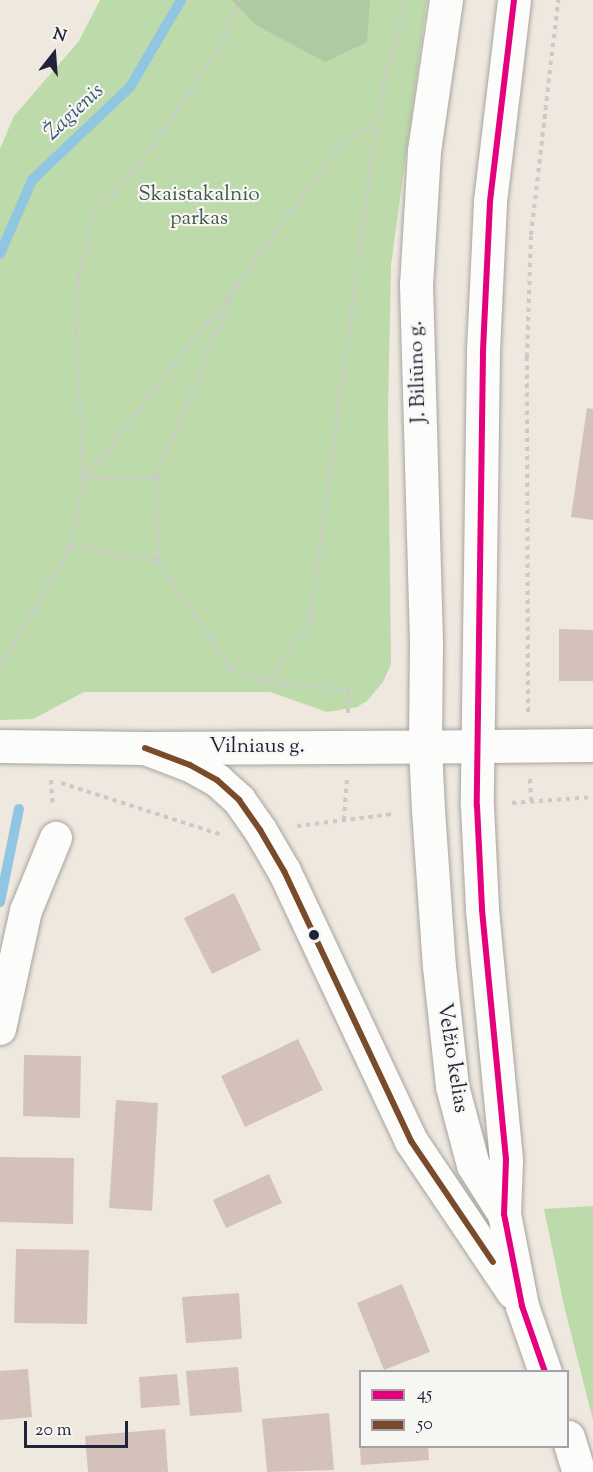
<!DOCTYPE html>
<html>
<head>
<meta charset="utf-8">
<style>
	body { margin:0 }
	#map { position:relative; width:593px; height:1472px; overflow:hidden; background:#eee8de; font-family:"Sorts Mill Goudy",serif }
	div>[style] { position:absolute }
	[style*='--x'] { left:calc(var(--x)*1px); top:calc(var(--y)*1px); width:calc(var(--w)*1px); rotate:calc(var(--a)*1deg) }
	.green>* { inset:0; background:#bddaab }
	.forest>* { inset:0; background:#adcaa2 }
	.stream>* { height:10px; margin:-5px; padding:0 5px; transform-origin:5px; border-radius:5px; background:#90c6e2 }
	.building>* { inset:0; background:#d4c2ba }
	.path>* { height:4px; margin-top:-2px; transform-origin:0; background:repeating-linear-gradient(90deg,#cbc9ca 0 4.5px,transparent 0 9px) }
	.roads { filter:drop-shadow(0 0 2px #a7a3a1) drop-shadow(0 0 2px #a7a3a1) }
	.street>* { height:32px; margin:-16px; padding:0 16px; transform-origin:16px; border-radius:16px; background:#fcfcfa }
	.secondary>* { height:33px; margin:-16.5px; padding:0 16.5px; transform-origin:16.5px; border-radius:16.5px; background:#fcfcfa }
	.primary>* { height:33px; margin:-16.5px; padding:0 16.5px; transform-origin:16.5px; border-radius:16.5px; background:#fcfcfa }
	.bus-1>* { height:6px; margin:-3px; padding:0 3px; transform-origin:3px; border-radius:3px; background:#e5007d }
	.bus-2>* { height:6px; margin:-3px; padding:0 3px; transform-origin:3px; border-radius:3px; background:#7a4b2a }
	.dots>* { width:16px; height:16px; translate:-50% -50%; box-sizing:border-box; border:3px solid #f6f6f2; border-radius:50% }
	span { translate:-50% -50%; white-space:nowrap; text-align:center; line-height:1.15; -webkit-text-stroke:4.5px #f6f6f2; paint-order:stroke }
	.park-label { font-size:21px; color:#445650 }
	.street-label { font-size:21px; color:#22223b }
	.water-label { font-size:22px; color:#3a5676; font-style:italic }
	.legend { position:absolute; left:359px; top:1370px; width:210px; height:78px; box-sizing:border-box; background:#f6f6f2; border:2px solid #a1a1a9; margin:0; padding:8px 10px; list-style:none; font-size:18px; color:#22223b }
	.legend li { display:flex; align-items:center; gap:12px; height:30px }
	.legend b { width:30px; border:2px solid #a1a1a9 }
	.north { position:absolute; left:24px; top:24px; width:60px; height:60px; -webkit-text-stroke:4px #f6f6f2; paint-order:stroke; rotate:17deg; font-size:16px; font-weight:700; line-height:24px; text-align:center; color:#22223b }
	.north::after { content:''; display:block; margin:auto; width:21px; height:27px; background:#22223b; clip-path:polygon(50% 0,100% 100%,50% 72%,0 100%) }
	.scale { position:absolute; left:24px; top:1421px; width:104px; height:27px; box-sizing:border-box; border:3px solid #22223b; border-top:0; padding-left:8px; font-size:18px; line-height:21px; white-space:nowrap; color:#22223b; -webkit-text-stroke:4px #f6f6f2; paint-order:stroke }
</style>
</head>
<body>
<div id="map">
	<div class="green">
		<i style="clip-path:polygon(100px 0,427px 0,391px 265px,388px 410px,391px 664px,383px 682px,367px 701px,357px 707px,327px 712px,270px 692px,84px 692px,33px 719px,0 720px,0 149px,14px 116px,79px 41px)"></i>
		<i style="clip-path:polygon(593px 1206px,593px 1420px,565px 1310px,544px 1209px)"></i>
	</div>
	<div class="forest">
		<i style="clip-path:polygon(232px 0,370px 0,367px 42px,325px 62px,256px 25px)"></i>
	</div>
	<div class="stream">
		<i style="--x:0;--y:254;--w:81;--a:-66.6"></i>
		<i style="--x:32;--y:180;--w:135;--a:-43.5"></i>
		<i style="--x:130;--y:87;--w:101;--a:-59.6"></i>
		<i style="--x:0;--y:902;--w:95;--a:-78.5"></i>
	</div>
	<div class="building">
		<i style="clip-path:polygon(587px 408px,593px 409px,593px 520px,571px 517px)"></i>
		<i style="clip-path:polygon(559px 629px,593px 630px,593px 681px,559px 681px)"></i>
		<i style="clip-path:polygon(234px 893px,261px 950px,212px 974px,184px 918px)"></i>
		<i style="clip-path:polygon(298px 1039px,323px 1090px,245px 1127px,221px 1076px)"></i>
		<i style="clip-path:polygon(24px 1055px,81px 1056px,80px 1118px,23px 1116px)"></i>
		<i style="clip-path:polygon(116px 1100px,158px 1103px,152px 1211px,109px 1208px)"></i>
		<i style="clip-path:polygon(0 1157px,74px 1158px,73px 1224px,0 1222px)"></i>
		<i style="clip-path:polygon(269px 1174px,282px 1203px,226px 1228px,213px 1200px)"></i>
		<i style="clip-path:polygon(16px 1249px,89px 1250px,87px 1324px,14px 1323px)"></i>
		<i style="clip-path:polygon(402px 1284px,430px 1352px,384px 1370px,357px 1303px)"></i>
		<i style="clip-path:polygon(239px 1293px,242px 1339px,186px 1343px,182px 1297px)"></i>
		<i style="clip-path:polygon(238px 1367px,242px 1412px,190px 1416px,186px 1371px)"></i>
		<i style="clip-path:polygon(28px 1369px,32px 1417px,0 1420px,0 1371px)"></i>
		<i style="clip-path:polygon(177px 1374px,180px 1405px,141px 1408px,139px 1377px)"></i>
		<i style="clip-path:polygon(329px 1413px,334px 1470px,267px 1472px,262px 1419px)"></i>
		<i style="clip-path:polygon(165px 1429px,168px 1472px,88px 1472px,85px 1436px)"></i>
		<i style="clip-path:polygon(360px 1446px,428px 1446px,429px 1460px,361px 1465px)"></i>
	</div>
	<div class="path">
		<i style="--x:156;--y:478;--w:72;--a:179.2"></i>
		<i style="--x:84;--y:479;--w:145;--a:-93.2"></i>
		<i style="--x:76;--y:334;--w:56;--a:-88"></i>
		<i style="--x:78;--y:278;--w:64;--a:-75.5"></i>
		<i style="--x:94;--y:216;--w:89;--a:-49.5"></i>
		<i style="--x:152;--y:148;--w:126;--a:-56.3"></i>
		<i style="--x:222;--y:43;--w:46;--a:-68.4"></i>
		<i style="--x:71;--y:546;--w:88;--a:9.8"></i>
		<i style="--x:158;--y:561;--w:130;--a:55.9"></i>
		<i style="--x:231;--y:669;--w:36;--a:21"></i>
		<i style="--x:265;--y:682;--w:83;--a:5.5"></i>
		<i style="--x:348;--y:690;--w:24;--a:90"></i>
		<i style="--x:158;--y:561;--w:83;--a:-91.4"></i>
		<i style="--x:156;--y:478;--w:203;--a:-67.4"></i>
		<i style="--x:0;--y:667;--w:140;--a:-59.6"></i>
		<i style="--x:71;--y:546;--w:68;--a:-79"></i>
		<i style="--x:84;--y:479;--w:247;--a:-51.7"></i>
		<i style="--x:237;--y:285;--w:179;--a:-53.4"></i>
		<i style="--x:344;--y:141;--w:36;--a:-28"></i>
		<i style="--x:265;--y:682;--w:75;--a:-53.1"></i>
		<i style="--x:310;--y:622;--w:503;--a:-82.35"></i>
		<i style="--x:377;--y:123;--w:54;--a:-79.3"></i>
		<i style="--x:387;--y:70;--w:73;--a:-74.1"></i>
		<i style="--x:528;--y:712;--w:355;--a:-90.2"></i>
		<i style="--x:527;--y:357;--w:122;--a:-88.1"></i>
		<i style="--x:531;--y:235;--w:237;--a:-83.4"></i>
		<i style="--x:530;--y:779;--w:22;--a:87"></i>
		<i style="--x:51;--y:780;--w:27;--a:86"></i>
		<i style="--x:61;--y:783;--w:169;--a:17.9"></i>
		<i style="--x:512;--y:803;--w:81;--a:-4.2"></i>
		<i style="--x:344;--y:820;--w:41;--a:-85.8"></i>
		<i style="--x:297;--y:826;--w:98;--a:-7.1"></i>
	</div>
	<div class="roads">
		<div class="street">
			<i style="--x:0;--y:1029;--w:121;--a:-77.6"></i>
			<i style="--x:26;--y:911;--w:79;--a:-67.7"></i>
		</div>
		<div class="secondary">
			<i style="--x:478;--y:746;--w:115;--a:-0.5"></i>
		</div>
		<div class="primary">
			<i style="--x:446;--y:0;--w:153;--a:98.3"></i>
			<i style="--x:424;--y:151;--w:133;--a:93.4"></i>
			<i style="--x:416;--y:284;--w:360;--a:88.4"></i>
			<i style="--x:426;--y:644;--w:103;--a:90.6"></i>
			<i style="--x:425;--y:747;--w:63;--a:87.3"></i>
			<i style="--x:428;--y:810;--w:156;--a:86"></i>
			<i style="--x:439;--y:966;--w:121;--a:83.8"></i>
			<i style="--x:452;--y:1086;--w:82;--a:75.1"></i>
			<i style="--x:473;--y:1165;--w:58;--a:57.7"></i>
			<i style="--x:514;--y:0;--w:203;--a:96.8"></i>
			<i style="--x:490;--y:202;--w:151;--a:92.7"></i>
			<i style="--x:483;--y:353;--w:453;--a:90.8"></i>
			<i style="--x:477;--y:806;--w:104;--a:87.2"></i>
			<i style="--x:482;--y:910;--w:251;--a:84.5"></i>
			<i style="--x:506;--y:1160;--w:54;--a:92.1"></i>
			<i style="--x:504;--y:1214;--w:94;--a:78.9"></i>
			<i style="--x:522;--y:1306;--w:70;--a:70.8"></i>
			<i style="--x:0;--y:746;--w:145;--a:0.8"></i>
			<i style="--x:145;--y:748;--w:333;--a:-0.3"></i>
			<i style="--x:145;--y:748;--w:48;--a:20.7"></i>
			<i style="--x:190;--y:765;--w:31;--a:29"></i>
			<i style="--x:217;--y:780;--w:30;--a:42"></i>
			<i style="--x:239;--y:800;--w:37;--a:55"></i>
			<i style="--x:260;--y:830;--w:48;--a:59.7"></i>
			<i style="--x:284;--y:871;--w:298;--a:64.8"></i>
			<i style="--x:411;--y:1141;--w:182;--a:56"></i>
			<i style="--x:568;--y:1437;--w:37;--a:73"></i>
		</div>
	</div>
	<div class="bus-1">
		<i style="--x:514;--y:0;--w:203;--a:96.8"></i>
		<i style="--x:490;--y:202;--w:151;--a:92.7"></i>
		<i style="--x:483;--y:353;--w:453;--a:90.8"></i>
		<i style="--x:477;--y:806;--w:104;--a:87.2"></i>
		<i style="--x:482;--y:910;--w:251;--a:84.5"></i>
		<i style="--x:506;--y:1160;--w:54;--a:92.1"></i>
		<i style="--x:504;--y:1214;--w:94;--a:78.9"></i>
		<i style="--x:522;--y:1306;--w:70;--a:70.8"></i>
	</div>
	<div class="bus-2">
		<i style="--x:145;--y:748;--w:48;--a:20.7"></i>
		<i style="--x:190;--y:765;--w:31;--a:29"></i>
		<i style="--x:217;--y:780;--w:30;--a:42"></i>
		<i style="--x:239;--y:800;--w:37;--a:55"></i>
		<i style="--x:260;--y:830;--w:48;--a:59.7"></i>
		<i style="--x:284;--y:871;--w:298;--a:64.8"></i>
		<i style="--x:411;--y:1141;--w:146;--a:55.9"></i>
	</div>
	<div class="dots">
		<i style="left:314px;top:935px;background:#22223b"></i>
	</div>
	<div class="park-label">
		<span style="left:199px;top:207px">Skaistakalnio<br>parkas</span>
	</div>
	<div class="street-label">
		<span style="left:418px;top:372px;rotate:-92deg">J. Biliūno g.</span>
		<span style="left:257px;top:747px">Vilniaus g.</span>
		<span style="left:452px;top:1058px;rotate:81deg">Velžio kelias</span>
	</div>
	<div class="water-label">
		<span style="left:75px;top:113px;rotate:-43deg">Žagienis</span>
	</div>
	<ul class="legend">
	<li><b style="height:8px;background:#e5007d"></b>45</li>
	<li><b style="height:8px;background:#7a4b2a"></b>50</li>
	</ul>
	<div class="north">N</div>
	<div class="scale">20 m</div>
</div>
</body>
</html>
